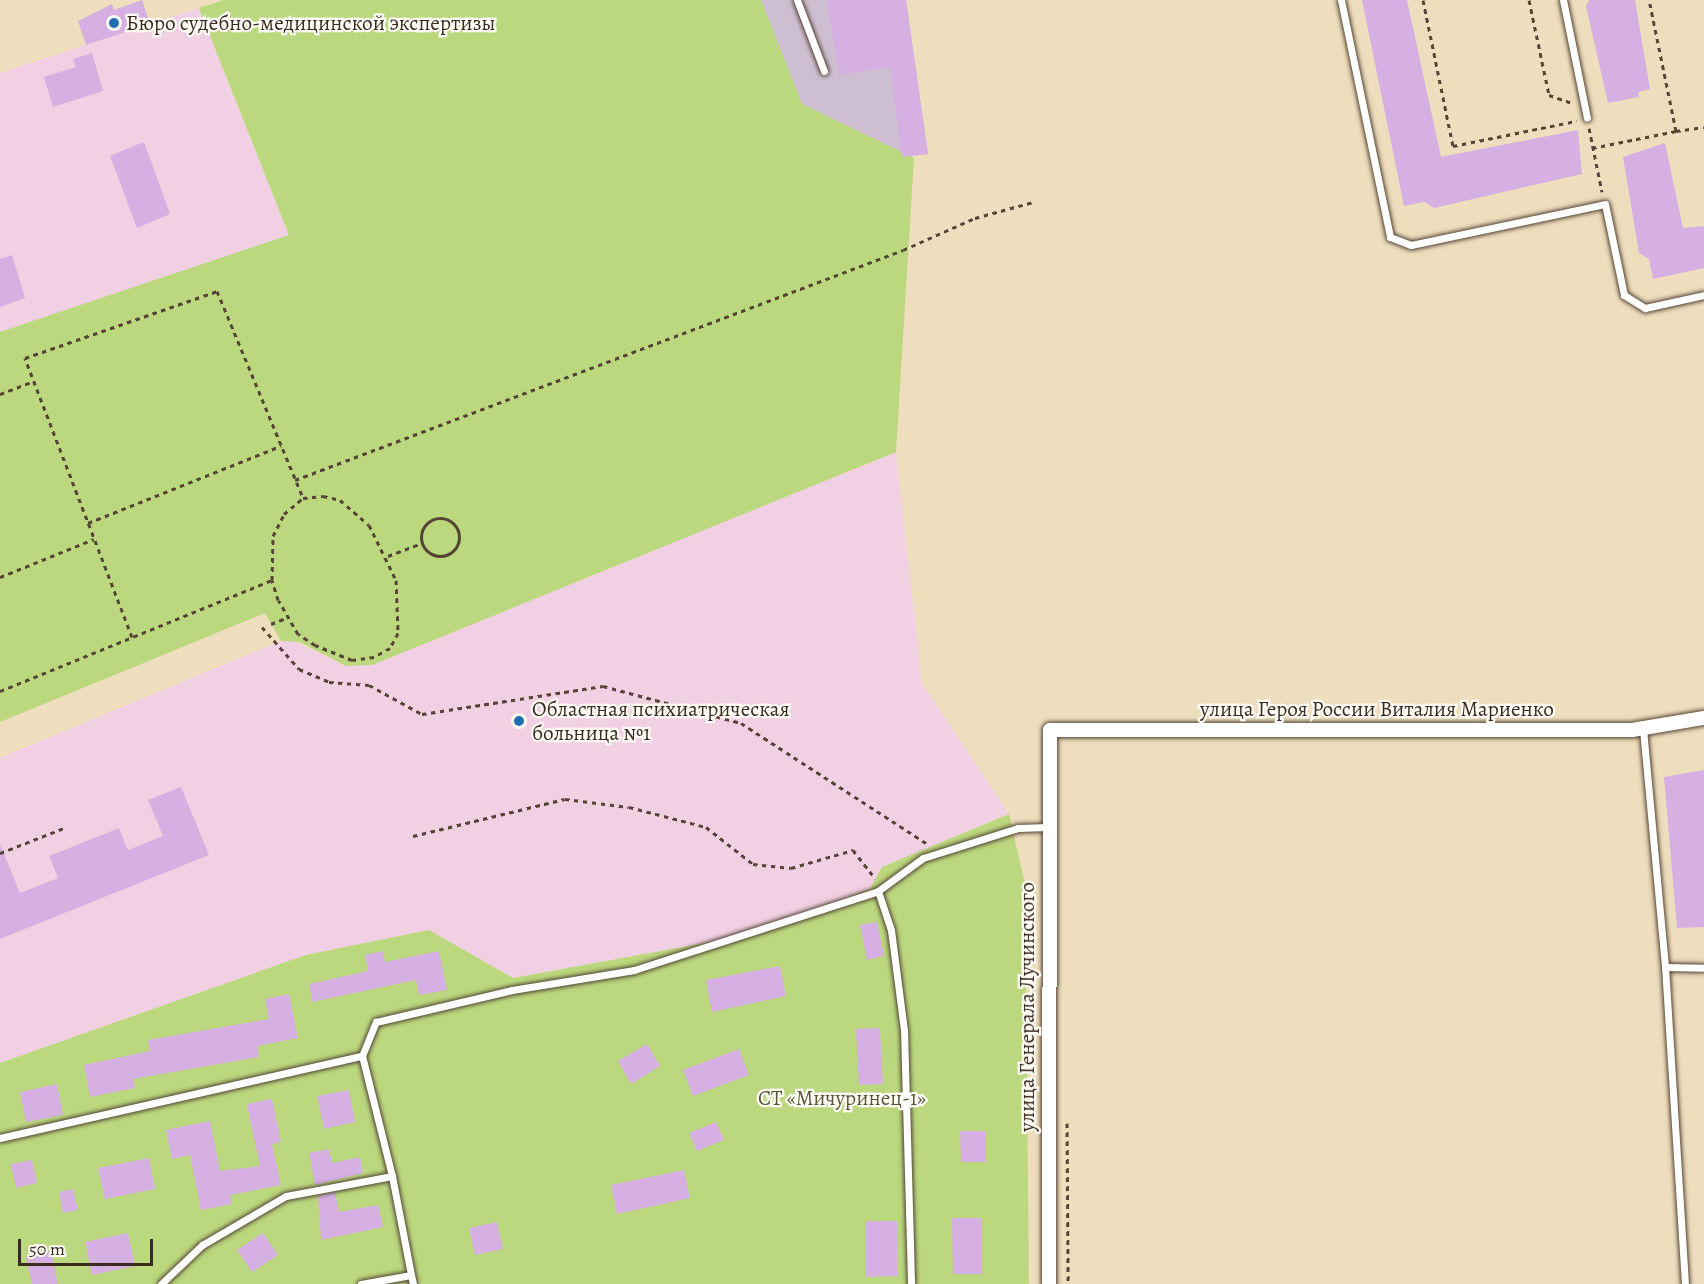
<!DOCTYPE html>
<html>
<head>
<meta charset="utf-8">
<style>
	body { margin:0 }
	#map { position:relative; width:1704px; height:1284px; overflow:hidden; background:#eedebd; font-family:Alegreya,serif }
	div>[style] { position:absolute }
	[style*='--x'] { left:calc(var(--x)*1px); top:calc(var(--y)*1px); width:calc(var(--w)*1px); rotate:calc(var(--a)*1deg) }
	.built>* { inset:0; background:#f1d0e3 }
	.industrial>* { inset:0; background:#cebed1 }
	.green>* { inset:0; background:#bbd87e }
	.building>* { inset:0; background:#d6b0e3 }
	.path>* { height:3px; margin-top:-1.5px; transform-origin:0; background:repeating-linear-gradient(90deg,#564536 0 4.5px,transparent 0 9px) }
	.path>.ring { margin:-1.5px; padding:0; box-sizing:content-box; background:none; border:3px solid #564536; border-radius:50% }
	.roads { filter:drop-shadow(0 0 2px #564536) drop-shadow(0 0 2px #564536) }
	.service>* { height:7px; margin:-3.5px; padding:0 3.5px; transform-origin:3.5px; border-radius:3.5px; background:#fff }
	.minor>* { height:14px; margin:-7px; padding:0 7px; transform-origin:7px; border-radius:7px; background:#fff }
	.dots>* { width:16px; height:16px; translate:-50% -50%; box-sizing:border-box; border:3px solid #fdfcf7; border-radius:50% }
	span { translate:-50% -50%; white-space:nowrap; text-align:center; line-height:1.15; -webkit-text-stroke:4.5px #fdfcf7; paint-order:stroke }
	.poi-label { font-size:21px; color:#3b2a1e }
	.left { translate:0 -50%; text-align:left }
	.street-label { font-size:21px; color:#3b2a1e }
	.park-label { font-size:21px; color:#5b5636 }
	.scale { position:absolute; left:18px; top:1239px; width:135px; height:27px; box-sizing:border-box; border:3px solid #3b2a1e; border-top:0; padding-left:8px; font-size:18px; line-height:21px; white-space:nowrap; color:#3b2a1e; -webkit-text-stroke:4px #fdfcf7; paint-order:stroke }
</style>
</head>
<body>
<div id="map">
	<div class="built">
		<i style="clip-path:polygon(199px 8px,289px 235px,0 332px,0 73px)"></i>
		<i style="clip-path:polygon(896px 452px,922px 683px,1009px 814px,882px 867px,870px 889px,743px 936px,513px 978px,429px 930px,306px 955px,0 1063px,0 939px,208px 855px,149px 800px,163px 836px,128px 850px,118px 828px,50px 855px,58px 878px,20px 893px,6px 857px,0 859px,0 758px,288px 638px,346px 666px,372px 665px)"></i>
	</div>
	<div class="industrial">
		<i style="clip-path:polygon(761px 0,906px 0,928px 154px,902px 157px,802px 104px)"></i>
	</div>
	<div class="green">
		<i style="clip-path:polygon(224px 0,761px 0,802px 104px,914px 158px,896px 452px,372px 665px,346px 666px,300px 642px,281px 641px,265px 613px,0 722px,0 332px,289px 235px,199px 8px)"></i>
		<i style="clip-path:polygon(1009px 814px,1025px 884px,1029px 1284px,0 1284px,0 1063px,306px 955px,429px 930px,513px 978px,743px 936px,870px 889px,882px 867px)"></i>
	</div>
	<div class="building">
		<i style="clip-path:polygon(142px 0,150px 24px,86px 45px,78px 21px,112px 4px,114px 10px)"></i>
		<i style="clip-path:polygon(827px 0,906px 0,928px 154px,902px 157px,890px 67px,839px 75px)"></i>
		<i style="clip-path:polygon(1362px 0,1407px 0,1441px 157px,1578px 130px,1582px 174px,1434px 208px,1424px 202px,1404px 206px)"></i>
		<i style="clip-path:polygon(1589px 0,1635px 0,1650px 89px,1638px 92px,1639px 97px,1608px 103px,1586px 6px)"></i>
		<i style="clip-path:polygon(92px 53px,103px 91px,53px 107px,44px 77px,76px 67px,73px 59px)"></i>
		<i style="clip-path:polygon(144px 142px,170px 214px,137px 228px,110px 156px)"></i>
		<i style="clip-path:polygon(1665px 143px,1683px 228px,1704px 226px,1704px 268px,1653px 279px,1649px 259px,1639px 253px,1623px 157px)"></i>
		<i style="clip-path:polygon(12px 255px,25px 298px,0 307px,0 259px)"></i>
		<i style="clip-path:polygon(1704px 770px,1704px 927px,1677px 928px,1664px 777px)"></i>
		<i style="clip-path:polygon(181px 787px,209px 855px,0 939px,0 844px,20px 893px,58px 878px,49px 856px,119px 828px,128px 850px,163px 836px,148px 800px)"></i>
		<i style="clip-path:polygon(877px 922px,884px 956px,867px 960px,860px 925px)"></i>
		<i style="clip-path:polygon(383px 951px,385px 962px,439px 951px,447px 990px,419px 995px,416px 980px,312px 1002px,309px 984px,368px 971px,365px 955px)"></i>
		<i style="clip-path:polygon(780px 966px,786px 996px,712px 1012px,706px 980px)"></i>
		<i style="clip-path:polygon(289px 994px,298px 1038px,257px 1046px,259px 1057px,133px 1079px,135px 1088px,90px 1097px,84px 1065px,150px 1051px,148px 1040px,269px 1019px,265px 999px)"></i>
		<i style="clip-path:polygon(880px 1028px,883px 1084px,859px 1085px,856px 1029px)"></i>
		<i style="clip-path:polygon(647px 1044px,660px 1066px,631px 1084px,618px 1061px)"></i>
		<i style="clip-path:polygon(739px 1049px,749px 1075px,693px 1096px,683px 1070px)"></i>
		<i style="clip-path:polygon(57px 1084px,63px 1115px,26px 1122px,20px 1092px)"></i>
		<i style="clip-path:polygon(349px 1090px,355px 1122px,324px 1129px,317px 1096px)"></i>
		<i style="clip-path:polygon(272px 1099px,281px 1142px,272px 1144px,281px 1185px,230px 1195px,232px 1204px,201px 1210px,190px 1155px,172px 1159px,166px 1130px,210px 1121px,220px 1171px,260px 1166px,247px 1104px)"></i>
		<i style="clip-path:polygon(716px 1122px,724px 1140px,697px 1151px,689px 1133px)"></i>
		<i style="clip-path:polygon(960px 1131px,986px 1131px,986px 1162px,961px 1162px)"></i>
		<i style="clip-path:polygon(329px 1149px,332px 1163px,360px 1157px,363px 1173px,315px 1185px,309px 1153px)"></i>
		<i style="clip-path:polygon(149px 1158px,155px 1189px,105px 1199px,98px 1168px)"></i>
		<i style="clip-path:polygon(32px 1160px,37px 1183px,16px 1188px,11px 1164px)"></i>
		<i style="clip-path:polygon(684px 1170px,690px 1198px,617px 1214px,611px 1185px)"></i>
		<i style="clip-path:polygon(73px 1189px,78px 1210px,63px 1213px,59px 1192px)"></i>
		<i style="clip-path:polygon(335px 1192px,339px 1212px,378px 1205px,383px 1227px,321px 1240px,318px 1196px)"></i>
		<i style="clip-path:polygon(952px 1218px,982px 1218px,982px 1274px,953px 1274px)"></i>
		<i style="clip-path:polygon(866px 1221px,897px 1221px,898px 1276px,866px 1277px)"></i>
		<i style="clip-path:polygon(497px 1222px,503px 1249px,475px 1255px,469px 1228px)"></i>
		<i style="clip-path:polygon(128px 1233px,135px 1266px,92px 1275px,85px 1242px)"></i>
		<i style="clip-path:polygon(263px 1233px,278px 1255px,252px 1272px,237px 1250px)"></i>
		<i style="clip-path:polygon(51px 1251px,58px 1284px,32px 1284px,26px 1256px)"></i>
	</div>
	<div class="path">
		<i style="--x:1423;--y:0;--w:149;--a:78.4"></i>
		<i style="--x:1453;--y:146;--w:126;--a:-11.5"></i>
		<i style="--x:1529;--y:0;--w:97;--a:78.1"></i>
		<i style="--x:1549;--y:95;--w:24;--a:19"></i>
		<i style="--x:1589;--y:128;--w:65;--a:78.5"></i>
		<i style="--x:1676;--y:131;--w:28;--a:-8"></i>
		<i style="--x:1592;--y:148;--w:86;--a:-11.4"></i>
		<i style="--x:1676;--y:131;--w:134;--a:-101.6"></i>
		<i style="--x:0;--y:394;--w:36;--a:-21"></i>
		<i style="--x:295;--y:480;--w:650;--a:-20.72"></i>
		<i style="--x:903;--y:250;--w:79;--a:-24"></i>
		<i style="--x:975;--y:218;--w:60;--a:-15.4"></i>
		<i style="--x:323;--y:496;--w:17;--a:13"></i>
		<i style="--x:340;--y:500;--w:38;--a:41"></i>
		<i style="--x:369;--y:525;--w:61;--a:63.9"></i>
		<i style="--x:396;--y:580;--w:53;--a:87.8"></i>
		<i style="--x:398;--y:633;--w:17;--a:118"></i>
		<i style="--x:390;--y:648;--w:18;--a:151"></i>
		<i style="--x:374;--y:657;--w:22;--a:172"></i>
		<i style="--x:352;--y:660;--w:40;--a:-158"></i>
		<i style="--x:315;--y:645;--w:20;--a:-147"></i>
		<i style="--x:298;--y:634;--w:39;--a:-120"></i>
		<i style="--x:278;--y:600;--w:21;--a:-107"></i>
		<i style="--x:272;--y:580;--w:44;--a:-88.7"></i>
		<i style="--x:273;--y:536;--w:25;--a:-63"></i>
		<i style="--x:284;--y:514;--w:25;--a:-40"></i>
		<i style="--x:303;--y:498;--w:20;--a:-6"></i>
		<i class="ring" style="left:421px;top:518px;width:35px;height:35px"></i>
		<i style="--x:88;--y:523;--w:208;--a:-21.8"></i>
		<i style="--x:388;--y:556;--w:34;--a:-21"></i>
		<i style="--x:0;--y:577;--w:101;--a:-22"></i>
		<i style="--x:271;--y:624;--w:16;--a:-22"></i>
		<i style="--x:262;--y:627;--w:56;--a:48.6"></i>
		<i style="--x:299;--y:669;--w:33;--a:23"></i>
		<i style="--x:329;--y:682;--w:40;--a:4.3"></i>
		<i style="--x:369;--y:685;--w:60;--a:28.7"></i>
		<i style="--x:422;--y:714;--w:183;--a:-8.8"></i>
		<i style="--x:603;--y:686;--w:143;--a:15"></i>
		<i style="--x:741;--y:723;--w:221;--a:33"></i>
		<i style="--x:132;--y:637;--w:299;--a:-111"></i>
		<i style="--x:25;--y:358;--w:203;--a:-19.2"></i>
		<i style="--x:217;--y:291;--w:224;--a:67.4"></i>
		<i style="--x:0;--y:691;--w:294;--a:-22.2"></i>
		<i style="--x:413;--y:836;--w:156;--a:-13.7"></i>
		<i style="--x:565;--y:799;--w:64;--a:7.1"></i>
		<i style="--x:629;--y:807;--w:80;--a:14.6"></i>
		<i style="--x:706;--y:827;--w:60;--a:38.2"></i>
		<i style="--x:753;--y:864;--w:38;--a:6"></i>
		<i style="--x:791;--y:868;--w:65;--a:-16.2"></i>
		<i style="--x:853;--y:850;--w:36;--a:52"></i>
		<i style="--x:0;--y:853;--w:69;--a:-21.3"></i>
		<i style="--x:1067;--y:1123;--w:161;--a:89.6"></i>
	</div>
	<div class="roads">
		<div class="service">
			<i style="--x:797;--y:0;--w:76;--a:69.2"></i>
			<i style="--x:1341;--y:0;--w:242;--a:78.3"></i>
			<i style="--x:1390;--y:237;--w:22;--a:21"></i>
			<i style="--x:1411;--y:245;--w:198;--a:-11.9"></i>
			<i style="--x:1605;--y:204;--w:93;--a:78.2"></i>
			<i style="--x:1624;--y:295;--w:25;--a:32"></i>
			<i style="--x:1645;--y:308;--w:60;--a:-12.4"></i>
			<i style="--x:1563;--y:0;--w:120;--a:78.5"></i>
			<i style="--x:1643;--y:729;--w:239;--a:84.7"></i>
			<i style="--x:878;--y:891;--w:56;--a:-36.3"></i>
			<i style="--x:923;--y:858;--w:100;--a:-17.5"></i>
			<i style="--x:1018;--y:828;--w:30;--a:-2"></i>
			<i style="--x:0;--y:1138;--w:371;--a:-12.8"></i>
			<i style="--x:392;--y:1176;--w:124;--a:-104"></i>
			<i style="--x:362;--y:1056;--w:37;--a:-68"></i>
			<i style="--x:376;--y:1022;--w:140;--a:-13.2"></i>
			<i style="--x:512;--y:990;--w:124;--a:-9.3"></i>
			<i style="--x:634;--y:970;--w:256;--a:-17.9"></i>
			<i style="--x:878;--y:891;--w:41;--a:71.6"></i>
			<i style="--x:891;--y:930;--w:101;--a:82.6"></i>
			<i style="--x:904;--y:1030;--w:254;--a:88.4"></i>
			<i style="--x:411;--y:1275;--w:9;--a:77"></i>
			<i style="--x:161;--y:1284;--w:57;--a:-43.6"></i>
			<i style="--x:202;--y:1245;--w:97;--a:-30.3"></i>
			<i style="--x:286;--y:1196;--w:108;--a:-10.7"></i>
			<i style="--x:392;--y:1176;--w:101;--a:79.1"></i>
			<i style="--x:411;--y:1275;--w:51;--a:169.8"></i>
			<i style="--x:1685;--y:1284;--w:318;--a:-93.6"></i>
			<i style="--x:1665;--y:967;--w:39;--a:1"></i>
		</div>
		<div class="minor">
			<i style="--x:1049;--y:1284;--w:554;--a:-89.9"></i>
			<i style="--x:1050;--y:730;--w:582;--a:0"></i>
			<i style="--x:1632;--y:730;--w:73;--a:-9.5"></i>
		</div>
	</div>
	<div class="dots">
		<i style="left:114px;top:23px;background:#1f6fb2"></i>
		<i style="left:519px;top:721px;background:#1f6fb2"></i>
	</div>
	<div class="poi-label">
		<span class="left" style="left:126px;top:23px">Бюро судебно-медицинской экспертизы</span>
		<span class="left" style="left:532px;top:721px">Областная психиатрическая<br>больница №1</span>
	</div>
	<div class="street-label">
		<span style="left:1377px;top:709px">улица Героя России Виталия Мариенко</span>
		<span style="left:1027px;top:1007px;rotate:-90deg">улица Генерала Лучинского</span>
	</div>
	<div class="park-label">
		<span style="left:842px;top:1098px">СТ «Мичуринец-1»</span>
	</div>
	<div class="scale">50 m</div>
</div>
</body>
</html>
